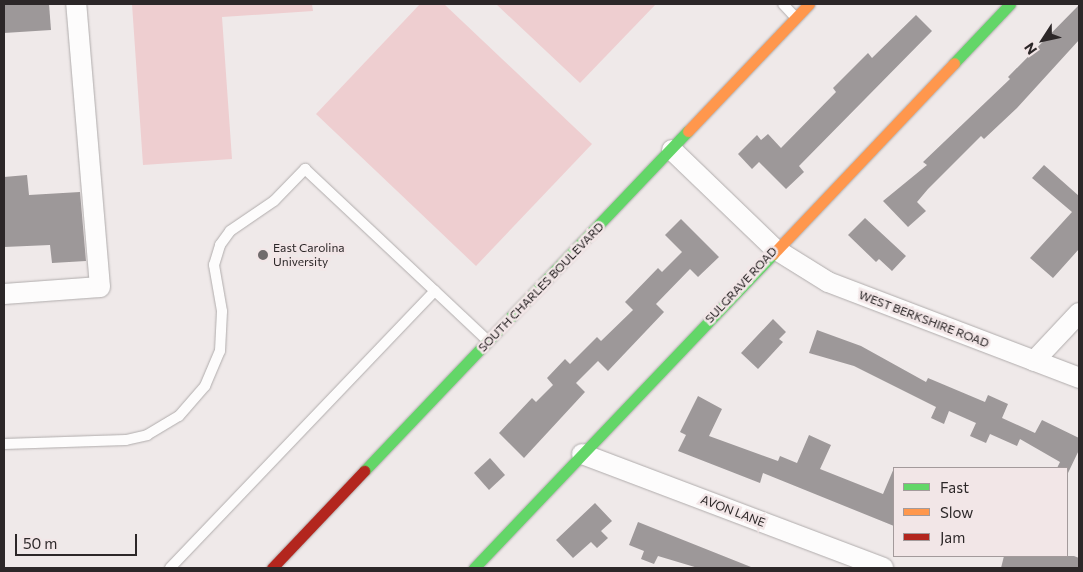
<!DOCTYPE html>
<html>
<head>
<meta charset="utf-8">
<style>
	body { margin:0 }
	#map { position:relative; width:1083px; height:572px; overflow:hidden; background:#efe9e9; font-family:Commissioner,sans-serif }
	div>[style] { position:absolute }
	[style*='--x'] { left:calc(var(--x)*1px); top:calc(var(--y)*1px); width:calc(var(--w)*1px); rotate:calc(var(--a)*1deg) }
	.green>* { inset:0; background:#eeced0 }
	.building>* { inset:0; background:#9d9899 }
	.roads { filter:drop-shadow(0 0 1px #b0acac) drop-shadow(0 0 1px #b0acac) }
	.lane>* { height:10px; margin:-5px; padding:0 5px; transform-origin:5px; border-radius:5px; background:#fdfcfc }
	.street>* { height:20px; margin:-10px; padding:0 10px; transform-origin:10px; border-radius:10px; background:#fdfcfc }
	.fast>* { height:11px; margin:-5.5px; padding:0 5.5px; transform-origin:5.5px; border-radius:5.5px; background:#63d668 }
	.slow>* { height:11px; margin:-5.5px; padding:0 5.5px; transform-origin:5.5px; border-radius:5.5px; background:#ff974d }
	.jam>* { height:11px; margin:-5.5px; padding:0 5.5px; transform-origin:5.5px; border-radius:5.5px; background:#b3261e }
	.dots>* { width:14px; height:14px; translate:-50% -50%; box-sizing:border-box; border:2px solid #f2e6e7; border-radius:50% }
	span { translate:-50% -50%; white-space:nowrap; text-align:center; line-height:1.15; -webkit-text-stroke:5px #f2e6e7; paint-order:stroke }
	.poi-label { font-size:12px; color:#2c2728 }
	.left { translate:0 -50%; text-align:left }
	.street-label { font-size:12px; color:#2c2728 }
	.frame { position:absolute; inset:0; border:5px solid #2c2728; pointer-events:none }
	.legend { position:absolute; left:893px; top:467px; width:175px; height:90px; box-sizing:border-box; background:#f2e6e7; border:1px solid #a39a9b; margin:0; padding:6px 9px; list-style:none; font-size:15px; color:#2c2728 }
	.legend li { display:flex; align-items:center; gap:10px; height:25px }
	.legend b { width:25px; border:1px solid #a39a9b }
	.north { position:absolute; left:1018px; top:15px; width:50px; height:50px; -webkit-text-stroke:4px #f2e6e7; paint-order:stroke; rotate:235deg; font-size:14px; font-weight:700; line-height:20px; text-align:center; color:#2c2728 }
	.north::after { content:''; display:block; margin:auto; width:18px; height:22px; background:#2c2728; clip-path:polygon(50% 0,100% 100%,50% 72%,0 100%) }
	.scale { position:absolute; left:15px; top:534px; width:122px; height:22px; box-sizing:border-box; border:2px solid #2c2728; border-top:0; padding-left:6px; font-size:15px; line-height:18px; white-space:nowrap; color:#2c2728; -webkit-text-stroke:4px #f2e6e7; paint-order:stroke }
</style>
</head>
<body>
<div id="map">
	<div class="green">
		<i style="clip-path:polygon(132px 4px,312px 4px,313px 11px,222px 17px,232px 159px,143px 165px)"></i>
		<i style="clip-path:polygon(420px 4px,444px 4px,592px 144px,476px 266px,316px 114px)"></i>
		<i style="clip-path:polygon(496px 4px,656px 4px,580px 83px)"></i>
	</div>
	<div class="building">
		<i style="clip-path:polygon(4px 4px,49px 4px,51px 30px,4px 33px)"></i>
		<i style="clip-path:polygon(1079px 5px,1079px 40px,1017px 108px,984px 139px,981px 136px,928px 189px,917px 202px,926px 211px,908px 227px,883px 201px,927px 165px,923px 162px,1010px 79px,1008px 77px)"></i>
		<i style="clip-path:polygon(916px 15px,932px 31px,799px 166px,804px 172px,786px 189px,759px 162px,752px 169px,738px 154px,757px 135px,761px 140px,768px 134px,781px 148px,836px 92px,833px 88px,868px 53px,872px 58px)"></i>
		<i style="clip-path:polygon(1044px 165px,1079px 196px,1079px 249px,1053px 278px,1030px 258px,1072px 212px,1032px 178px)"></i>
		<i style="clip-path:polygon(27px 175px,29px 195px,80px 192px,86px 261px,52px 263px,50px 245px,4px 247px,4px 177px)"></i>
		<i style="clip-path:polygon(865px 218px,906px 256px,892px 271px,879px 259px,876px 262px,848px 235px)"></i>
		<i style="clip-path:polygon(681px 219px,719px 257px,698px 277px,690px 269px,656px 304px,664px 312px,608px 371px,598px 361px,576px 383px,585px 392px,524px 458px,499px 433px,532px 398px,536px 402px,553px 385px,547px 378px,565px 359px,570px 364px,597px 337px,601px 341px,633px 310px,625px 302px,658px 268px,662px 272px,682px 252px,665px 235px)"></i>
		<i style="clip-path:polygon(773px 319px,786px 332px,779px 339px,783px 342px,758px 369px,741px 353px)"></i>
		<i style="clip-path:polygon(817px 330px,861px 346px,926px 382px,928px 378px,985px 402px,988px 395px,1008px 404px,1002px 418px,1035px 433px,1042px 420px,1079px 438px,1079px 450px,1068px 473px,1067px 468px,1057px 468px,1060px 462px,1020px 439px,1017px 446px,990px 434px,986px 443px,970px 436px,976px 423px,949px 411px,944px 424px,931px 418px,936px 407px,854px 366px,809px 353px)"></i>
		<i style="clip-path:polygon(698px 396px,722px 409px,709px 436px,778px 461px,780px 456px,797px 463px,809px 435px,831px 445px,820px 469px,883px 494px,894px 468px,894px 526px,763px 473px,760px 483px,678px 451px,686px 435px,680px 432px)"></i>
		<i style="clip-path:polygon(490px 458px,505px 475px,489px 490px,474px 473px)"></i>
		<i style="clip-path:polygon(595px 503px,612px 521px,601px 531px,608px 538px,597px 548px,591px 542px,573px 558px,556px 540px)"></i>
		<i style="clip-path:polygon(638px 522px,751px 567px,751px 568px,698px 568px,658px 556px,654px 564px,641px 559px,644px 551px,629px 545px)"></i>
		<i style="clip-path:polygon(1004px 556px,1074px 556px,1079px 558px,1079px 568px,1001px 568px)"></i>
	</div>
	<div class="roads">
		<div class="lane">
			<i style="--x:783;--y:4;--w:18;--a:47"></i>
			<i style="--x:4;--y:444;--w:122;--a:-1.9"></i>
			<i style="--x:126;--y:440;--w:22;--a:-13"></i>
			<i style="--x:147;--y:435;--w:37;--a:-31"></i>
			<i style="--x:179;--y:416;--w:40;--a:-49"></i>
			<i style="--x:205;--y:386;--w:38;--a:-67"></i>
			<i style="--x:220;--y:351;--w:40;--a:-87.1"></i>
			<i style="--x:222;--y:311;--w:47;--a:-99.9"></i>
			<i style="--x:214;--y:265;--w:21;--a:-73"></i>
			<i style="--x:220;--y:245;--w:17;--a:-54"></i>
			<i style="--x:230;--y:231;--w:53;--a:-34.3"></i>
			<i style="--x:274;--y:201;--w:45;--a:-45.9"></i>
			<i style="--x:305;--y:169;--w:178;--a:43.2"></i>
			<i style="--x:170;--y:568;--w:383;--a:-46.3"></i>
			<i style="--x:435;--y:291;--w:73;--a:43.3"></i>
		</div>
		<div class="street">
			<i style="--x:672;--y:150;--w:143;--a:43.9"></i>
			<i style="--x:775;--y:249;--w:62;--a:31.9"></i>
			<i style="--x:828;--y:282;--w:269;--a:20.9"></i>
			<i style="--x:4;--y:294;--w:96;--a:-4.2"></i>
			<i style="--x:100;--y:287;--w:284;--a:-94.8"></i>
			<i style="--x:1034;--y:361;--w:66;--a:-46.8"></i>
			<i style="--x:582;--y:454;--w:322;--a:20.7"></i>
		</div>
		<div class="fast">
			<i style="--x:954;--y:63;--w:81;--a:-46.5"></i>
			<i style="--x:364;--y:471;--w:470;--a:-46.4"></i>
			<i style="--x:474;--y:568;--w:434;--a:-46.4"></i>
		</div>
		<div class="slow">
			<i style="--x:688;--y:131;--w:175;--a:-46.4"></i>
			<i style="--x:773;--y:254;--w:263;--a:-46.5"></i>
		</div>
		<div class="jam">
			<i style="--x:272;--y:568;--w:134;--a:-46.5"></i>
		</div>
	</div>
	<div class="dots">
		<i style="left:263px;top:255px;background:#706b6c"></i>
	</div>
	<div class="poi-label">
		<span class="left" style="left:273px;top:255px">East Carolina<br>University</span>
	</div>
	<div class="street-label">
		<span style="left:741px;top:285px;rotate:-47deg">SULGRAVE ROAD</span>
		<span style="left:541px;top:287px;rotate:-46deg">SOUTH CHARLES BOULEVARD</span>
		<span style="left:924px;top:319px;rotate:21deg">WEST BERKSHIRE ROAD</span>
		<span style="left:733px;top:511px;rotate:21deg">AVON LANE</span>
	</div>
	<div class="frame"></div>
	<ul class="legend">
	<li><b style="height:6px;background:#63d668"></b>Fast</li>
	<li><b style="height:6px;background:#ff974d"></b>Slow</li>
	<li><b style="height:6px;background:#b3261e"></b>Jam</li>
	</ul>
	<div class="north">N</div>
	<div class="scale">50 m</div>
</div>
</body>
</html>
